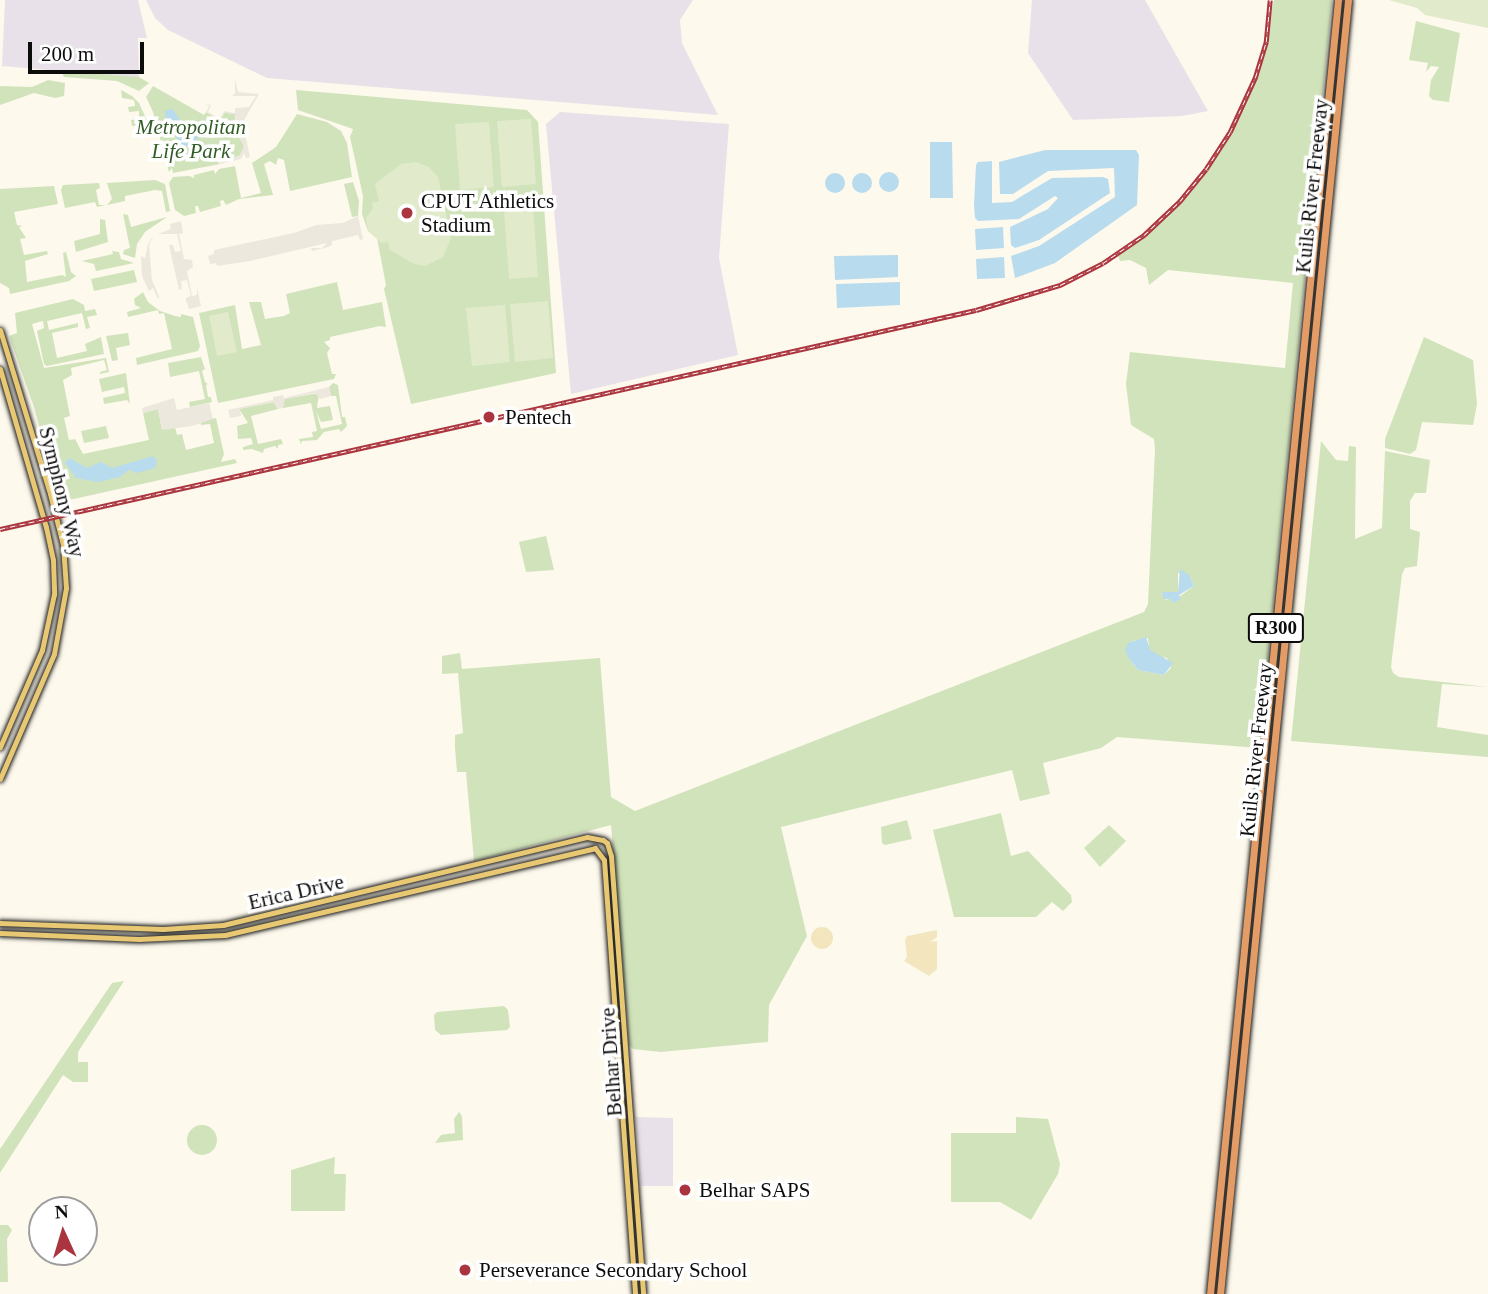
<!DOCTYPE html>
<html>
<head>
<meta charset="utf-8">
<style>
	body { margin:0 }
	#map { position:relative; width:1488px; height:1294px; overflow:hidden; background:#fdf9ed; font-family:Georgia,serif }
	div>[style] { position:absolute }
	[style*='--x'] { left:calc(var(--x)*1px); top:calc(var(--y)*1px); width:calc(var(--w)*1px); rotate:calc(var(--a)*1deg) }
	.industrial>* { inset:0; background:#e9e1ea }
	.green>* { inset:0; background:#d1e3bb }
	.round { border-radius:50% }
	.sand>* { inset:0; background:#f3e6bf }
	.pitch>* { inset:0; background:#e1ebcc }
	.plaza>* { inset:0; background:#ece8dd }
	.water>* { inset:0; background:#b8dbee }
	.roads { filter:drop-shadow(0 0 2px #1d1d1d) drop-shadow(0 0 2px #1d1d1d) }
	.major>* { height:5px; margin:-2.5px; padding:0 2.5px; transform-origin:2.5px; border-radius:2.5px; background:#e8c872 }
	.highway>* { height:7px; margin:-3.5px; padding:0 3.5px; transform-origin:3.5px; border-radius:3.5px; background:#e39c66 }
	.rail>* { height:4.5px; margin-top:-2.25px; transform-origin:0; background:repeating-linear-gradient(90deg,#fff 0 5px,#ab353e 0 10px); box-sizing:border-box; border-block:2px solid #ab353e }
	.dots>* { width:19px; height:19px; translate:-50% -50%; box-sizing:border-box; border:4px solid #fff; border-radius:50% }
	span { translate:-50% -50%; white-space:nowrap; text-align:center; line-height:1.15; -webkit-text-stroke:7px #fff; paint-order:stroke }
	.shield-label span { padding:2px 5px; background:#fff; border:2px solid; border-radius:5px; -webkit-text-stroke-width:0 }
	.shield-label { font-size:19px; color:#0c0c0c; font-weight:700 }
	.park-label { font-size:21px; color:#315c25; font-style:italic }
	.street-label { font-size:21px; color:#0c0c0c }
	.poi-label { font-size:21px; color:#0c0c0c }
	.left { translate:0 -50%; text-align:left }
	.north { position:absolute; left:28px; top:1196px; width:70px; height:70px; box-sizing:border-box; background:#fff; border:2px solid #9e9e9e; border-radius:50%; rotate:356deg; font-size:19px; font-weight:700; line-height:28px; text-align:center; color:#0c0c0c }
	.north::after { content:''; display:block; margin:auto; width:24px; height:32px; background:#ab353e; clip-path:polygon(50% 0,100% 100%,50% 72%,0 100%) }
	.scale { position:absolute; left:28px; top:42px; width:116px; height:32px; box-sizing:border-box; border:4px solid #0c0c0c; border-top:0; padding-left:9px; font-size:21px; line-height:24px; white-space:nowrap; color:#0c0c0c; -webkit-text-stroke:5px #fff; paint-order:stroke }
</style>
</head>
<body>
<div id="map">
	<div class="industrial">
		<i style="clip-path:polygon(5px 0,138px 0,147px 38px,138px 38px,139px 78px,2px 66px)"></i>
		<i style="clip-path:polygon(146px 0,693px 0,680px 20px,682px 43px,718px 115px,267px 78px,168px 30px,155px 18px)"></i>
		<i style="clip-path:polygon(1032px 0,1145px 0,1208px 111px,1182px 116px,1073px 120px,1028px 53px)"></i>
		<i style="clip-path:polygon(560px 112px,729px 124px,719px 258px,738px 355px,571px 394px,546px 124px)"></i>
		<i style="clip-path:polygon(636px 1117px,673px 1118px,673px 1186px,641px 1186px)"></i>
	</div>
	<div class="green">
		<i style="clip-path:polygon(evenodd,1274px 0,1332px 0,1259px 748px,1117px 737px,1101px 748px,1043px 763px,1050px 794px,1020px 801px,1012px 770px,781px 827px,807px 936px,769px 1005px,768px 1042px,661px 1052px,633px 1049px,629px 1045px,611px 825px,474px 861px,466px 772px,457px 772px,455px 748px,455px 735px,463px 733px,458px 673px,442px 674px,442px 656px,460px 653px,462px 669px,600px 658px,611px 797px,635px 811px,1144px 612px,1148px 604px,1155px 449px,1154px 439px,1131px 425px,1126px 384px,1130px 352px,1285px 368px,1293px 283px,1168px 270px,1149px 285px,1146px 268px,1130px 260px,1120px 261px,1118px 256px,1151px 231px,1182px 202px,1224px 146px,1258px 74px,1274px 0,1178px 573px,1190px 577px,1194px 586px,1172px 602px,1170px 598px,1166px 600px,1162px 592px,1178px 592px,1178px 573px,1274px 0,1148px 638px,1149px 650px,1156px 656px,1167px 658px,1171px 668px,1164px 675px,1138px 670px,1129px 659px,1133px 641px,1148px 638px)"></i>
		<i style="clip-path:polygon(1416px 21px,1460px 33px,1449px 102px,1433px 100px,1429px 96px,1431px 80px,1439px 67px,1431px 66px,1426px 72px,1428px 63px,1409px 60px)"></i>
		<i style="clip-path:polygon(61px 71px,139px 77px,149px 83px,139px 91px,117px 81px,64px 77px)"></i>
		<i style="clip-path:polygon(48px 80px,65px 83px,64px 96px,55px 98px,34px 93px,0 105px,0 86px,32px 87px)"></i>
		<i style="clip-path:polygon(153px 86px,204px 115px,206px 112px,220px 120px,225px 112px,235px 114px,236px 132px,244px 146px,242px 154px,233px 159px,219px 160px,220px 164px,178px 172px,173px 173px,172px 168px,169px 172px,153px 112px,146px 97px)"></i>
		<i style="clip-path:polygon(121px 90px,132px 96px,139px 103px,149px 125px,132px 126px,131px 120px,139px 119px,139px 111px,129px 112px,128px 107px,135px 106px,134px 100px,122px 98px)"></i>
		<i style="clip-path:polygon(296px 90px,527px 110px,538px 122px,556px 373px,411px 404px,384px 289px,386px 285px,377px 238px,368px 231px,362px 214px,363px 196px,350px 137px,353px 129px,298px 110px)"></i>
		<i style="clip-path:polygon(297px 114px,327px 122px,341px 131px,347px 143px,352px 177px,290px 191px,284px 160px,278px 158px,276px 165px,270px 161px,264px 164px,273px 195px,239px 199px,226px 205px,223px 200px,220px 201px,221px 206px,200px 212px,198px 206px,195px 206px,196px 213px,184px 216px,175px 210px,169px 183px,173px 177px,189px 176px,194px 178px,194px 175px,214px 170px,215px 174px,219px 169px,235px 166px,241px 198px,261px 193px,252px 163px,276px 147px)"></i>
		<i style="clip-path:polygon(155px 180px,165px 184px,170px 211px,166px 212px,162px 191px,155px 190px,125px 196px,125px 201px,107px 205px,112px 199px,107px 183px)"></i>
		<i style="clip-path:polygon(353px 182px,359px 201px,358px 216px,352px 217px,344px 184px)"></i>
		<i style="clip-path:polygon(99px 183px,100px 188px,96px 190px,99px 205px,106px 205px,97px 207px,95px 202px,65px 208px,61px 190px,63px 185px)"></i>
		<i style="clip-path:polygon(54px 186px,58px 204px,14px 212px,17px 225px,23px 226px,19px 227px,26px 238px,20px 239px,24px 255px,47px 251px,48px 254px,25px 261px,27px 282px,62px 275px,66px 277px,63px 253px,66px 252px,71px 272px,76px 276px,69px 281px,10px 294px,9px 288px,0 283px,0 189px)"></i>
		<i style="clip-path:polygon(123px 214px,128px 215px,131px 227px,167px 217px,145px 232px,137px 244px,135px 258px,123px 254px,124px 250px,130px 248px)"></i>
		<i style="clip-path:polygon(100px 219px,105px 220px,108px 242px,76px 252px,74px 241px,100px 234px)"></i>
		<i style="clip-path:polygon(112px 251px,119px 252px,121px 259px,134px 263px,96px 271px,94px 264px,82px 261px,113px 254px)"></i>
		<i style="clip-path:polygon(134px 270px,137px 282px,94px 291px,91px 279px)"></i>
		<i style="clip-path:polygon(337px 282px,343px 310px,382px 302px,386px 327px,380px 326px,330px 337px,330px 340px,324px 342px,330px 348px,327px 353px,332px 374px,336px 374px,334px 379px,218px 403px,199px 313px,235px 305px,242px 349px,261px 345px,249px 302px,261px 302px,265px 319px,284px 316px,290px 313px,286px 294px)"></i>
		<i style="clip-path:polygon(143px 292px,148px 302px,160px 311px,175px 316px,181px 317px,181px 314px,193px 317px,200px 346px,198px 351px,137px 365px,136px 358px,172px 349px,164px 313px,159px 314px,158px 310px,128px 317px,127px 312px,141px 308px,135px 305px,134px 299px)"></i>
		<i style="clip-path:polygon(73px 299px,84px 305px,85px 311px,95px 309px,97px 315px,87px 317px,90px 328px,86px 329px,82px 313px,47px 321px,49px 330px,78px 323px,78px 327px,52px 333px,57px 358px,87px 351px,85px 344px,101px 337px,104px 354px,47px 366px,44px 364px,37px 331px,44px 328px,43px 321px,32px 324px,44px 368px,106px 358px,109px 372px,100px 374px,100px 372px,107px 370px,104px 360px,71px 368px,72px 375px,63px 380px,70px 416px,64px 418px,69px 440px,75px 439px,83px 454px,149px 440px,143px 413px,158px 409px,162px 429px,175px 427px,177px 435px,182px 434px,186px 450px,214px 443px,210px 424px,201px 425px,200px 421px,216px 418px,224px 454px,221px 462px,235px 459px,237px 463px,60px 502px,34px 407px,9px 336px,17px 333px,15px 313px)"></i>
		<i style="clip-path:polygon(128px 333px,130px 345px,116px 348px,118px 360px,112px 361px,106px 336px)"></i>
		<i style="clip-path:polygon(1424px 337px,1473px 360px,1477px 404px,1473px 425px,1422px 422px,1416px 450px,1410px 454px,1385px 448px,1385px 439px)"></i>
		<i style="clip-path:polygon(201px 357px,205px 369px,202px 371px,205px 382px,208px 384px,206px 385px,208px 397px,211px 397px,212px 402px,190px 407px,189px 402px,205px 399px,199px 371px,170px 377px,168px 363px)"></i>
		<i style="clip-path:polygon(126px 373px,130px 404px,127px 400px,104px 404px,103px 398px,125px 393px,124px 387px,102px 392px,99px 379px)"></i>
		<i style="clip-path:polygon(333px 383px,338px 385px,342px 417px,345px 417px,347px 426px,341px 432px,339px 429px,324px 432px,317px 440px,302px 441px,301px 444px,299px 439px,313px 437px,312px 432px,317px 431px,311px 403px,283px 408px,284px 399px,319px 393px,317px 408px,330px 406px,333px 420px,321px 422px,316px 411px,321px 429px,342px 424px,336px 396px,331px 396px,329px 387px)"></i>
		<i style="clip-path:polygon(274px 402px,278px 409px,251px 416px,258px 444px,281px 439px,283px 444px,278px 445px,278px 449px,275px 446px,264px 449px,263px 453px,252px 449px,243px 450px,243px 447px,253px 444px,251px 438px,238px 439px,237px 426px,248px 423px,239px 409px)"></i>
		<i style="clip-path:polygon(106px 426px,109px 438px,84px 443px,81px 431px)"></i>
		<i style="clip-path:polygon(1321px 441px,1336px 460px,1348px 461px,1349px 446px,1356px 447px,1355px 539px,1382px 528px,1385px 451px,1430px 460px,1426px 493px,1415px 493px,1410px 501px,1410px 529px,1420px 532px,1417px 566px,1405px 568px,1402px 574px,1391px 667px,1393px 673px,1399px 677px,1488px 687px,1442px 684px,1437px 727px,1488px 735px,1488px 757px,1291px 741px)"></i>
		<i style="clip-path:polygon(546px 536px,554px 570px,526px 572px,519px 542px)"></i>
		<i style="clip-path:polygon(1001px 813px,1011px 856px,1028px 851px,1071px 895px,1072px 902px,1063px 911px,1052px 902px,1036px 917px,954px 917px,933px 830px)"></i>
		<i style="clip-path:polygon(907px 820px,912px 839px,885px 845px,882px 843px,881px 827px)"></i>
		<i style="clip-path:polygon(1109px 825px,1126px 841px,1100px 867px,1084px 848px)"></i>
		<i style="clip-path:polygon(124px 981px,78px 1052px,78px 1062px,88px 1062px,88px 1082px,73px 1082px,63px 1075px,0 1173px,0 1149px,112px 983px)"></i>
		<i style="clip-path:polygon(504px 1006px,508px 1010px,510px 1027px,507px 1030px,441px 1035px,435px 1030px,434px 1015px,437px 1012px)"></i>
		<i style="clip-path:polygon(459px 1112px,462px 1116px,463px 1140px,435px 1143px,441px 1135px,455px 1133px,454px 1119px)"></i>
		<i style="clip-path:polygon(1016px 1117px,1048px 1119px,1060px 1164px,1058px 1174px,1031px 1220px,1000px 1202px,951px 1202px,951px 1133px,1016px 1133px)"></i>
		<i class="round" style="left:187px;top:1125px;width:30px;height:30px"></i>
		<i style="clip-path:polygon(335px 1157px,334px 1174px,346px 1174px,345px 1211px,291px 1211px,291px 1170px)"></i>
		<i style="clip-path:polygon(0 1225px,8px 1225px,12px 1230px,7px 1239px,8px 1282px,0 1282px)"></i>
	</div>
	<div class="sand">
		<i class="round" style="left:811px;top:927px;width:22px;height:22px"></i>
		<i style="clip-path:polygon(937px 930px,937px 937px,930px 942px,937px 941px,937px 969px,929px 976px,904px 961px,907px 957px,905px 940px,907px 936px)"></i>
	</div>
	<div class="pitch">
		<i style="clip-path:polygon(1389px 0,1488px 0,1488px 28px,1425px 15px,1417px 8px)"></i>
		<i style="clip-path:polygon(531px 119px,536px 184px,502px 187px,497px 121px)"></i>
		<i style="clip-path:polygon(489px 122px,494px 187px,460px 190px,455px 124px)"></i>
		<i style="clip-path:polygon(416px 162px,429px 167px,438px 177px,451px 238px,443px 257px,425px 266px,414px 264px,390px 250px,388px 242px,381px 243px,368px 231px,366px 218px,373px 208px,372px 203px,379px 201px,375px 184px,401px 164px)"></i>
		<i style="clip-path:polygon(533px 208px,538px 277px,509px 279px,504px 210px)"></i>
		<i style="clip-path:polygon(548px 301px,553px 358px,515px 362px,510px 304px)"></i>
		<i style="clip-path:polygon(505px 305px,510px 362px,472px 366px,466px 308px)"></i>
		<i style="clip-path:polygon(228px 312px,237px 352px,217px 356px,209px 316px)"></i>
	</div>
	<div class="plaza">
		<i style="clip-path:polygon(235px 79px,238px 92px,259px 94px,239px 129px,240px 134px,246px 138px,250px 157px,246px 158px,244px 153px,241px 159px,220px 164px,219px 159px,239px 156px,244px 146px,236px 132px,235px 114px,230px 114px,225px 112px,220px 120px,206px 112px,209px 106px,206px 104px,211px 105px,208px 112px,220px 119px,224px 111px,235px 113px,235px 108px,249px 107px,256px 96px,232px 96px,235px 93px)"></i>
		<i style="clip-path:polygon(358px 216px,363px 239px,360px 240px,358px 235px,332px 241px,332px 245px,328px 247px,312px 251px,311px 248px,322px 248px,327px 243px,250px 261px,217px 266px,216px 263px,210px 264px,208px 256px,214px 254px,214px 250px,294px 233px,316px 225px,343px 223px)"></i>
		<i style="clip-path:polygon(181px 221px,183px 233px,179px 234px,184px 259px,192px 260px,193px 267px,187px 271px,192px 296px,197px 295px,197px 287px,201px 306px,189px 309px,187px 302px,173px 305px,186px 302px,186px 298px,191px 296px,187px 280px,181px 281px,182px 289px,179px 290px,169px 245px,173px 245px,175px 252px,181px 251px,177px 234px,158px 234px,171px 229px,170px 224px)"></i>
		<i style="clip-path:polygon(153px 236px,149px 245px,152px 280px,160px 299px,168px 304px,157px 297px,153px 288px,149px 291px,142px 276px,141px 256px,145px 258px,148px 244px)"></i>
		<i style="clip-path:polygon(329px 387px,331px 396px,320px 399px,315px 393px,285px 399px,283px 408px,278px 409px,273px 402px,240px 409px,241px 416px,230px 418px,228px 410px,273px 400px,273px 397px,283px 395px,284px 398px)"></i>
		<i style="clip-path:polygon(174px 398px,177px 410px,209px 403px,213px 419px,192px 426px,162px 430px,158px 409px,143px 413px,142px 408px)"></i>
	</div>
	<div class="water">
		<i style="clip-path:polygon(173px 109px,184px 127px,197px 136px,198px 142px,192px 147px,183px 146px,167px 125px,165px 111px)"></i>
		<i style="clip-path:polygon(930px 142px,952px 142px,953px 198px,930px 198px)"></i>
		<i style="clip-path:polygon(1045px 150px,1136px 150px,1139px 155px,1137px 205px,1055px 263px,1015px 278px,1011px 256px,1039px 246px,1115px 197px,1114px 168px,1048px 171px,1013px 194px,1000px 194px,999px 162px)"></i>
		<i style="clip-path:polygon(992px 161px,992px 203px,1012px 202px,1052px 178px,1103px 177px,1108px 179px,1110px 193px,1039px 240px,1015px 248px,1011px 245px,1010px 227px,1048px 209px,1058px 198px,1055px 196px,1019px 219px,978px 221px,975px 218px,974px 205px,976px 165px,978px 162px)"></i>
		<i class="round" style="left:879px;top:172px;width:20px;height:20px"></i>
		<i class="round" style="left:825px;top:173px;width:20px;height:20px"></i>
		<i class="round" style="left:852px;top:173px;width:20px;height:20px"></i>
		<i style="clip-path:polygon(1003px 227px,1004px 248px,976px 250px,975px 229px)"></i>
		<i style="clip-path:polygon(898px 255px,898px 277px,835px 280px,834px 256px)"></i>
		<i style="clip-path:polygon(1004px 257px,1005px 278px,977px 279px,976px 259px)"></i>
		<i style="clip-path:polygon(900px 282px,900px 305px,837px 308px,836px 284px)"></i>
		<i style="clip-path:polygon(153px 456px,157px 461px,155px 468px,137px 473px,129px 470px,120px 477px,98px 482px,76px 478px,65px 463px,69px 458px,87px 468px,101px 462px,112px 468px)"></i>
		<i style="clip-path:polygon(1180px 569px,1189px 575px,1194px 586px,1179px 595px,1181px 599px,1173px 603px,1170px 599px,1164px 599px,1162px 592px,1178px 592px)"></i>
		<i style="clip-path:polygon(1146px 637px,1150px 650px,1173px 663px,1164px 675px,1138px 670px,1129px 659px,1125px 650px,1128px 643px)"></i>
	</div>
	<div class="roads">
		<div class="major">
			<i style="--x:0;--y:330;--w:167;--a:73"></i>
			<i style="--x:49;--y:490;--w:57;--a:75.7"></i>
			<i style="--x:63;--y:545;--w:43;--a:86"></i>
			<i style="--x:66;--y:588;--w:67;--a:100.3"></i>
			<i style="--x:54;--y:654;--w:136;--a:113.4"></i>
			<i style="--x:0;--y:369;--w:165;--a:73.8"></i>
			<i style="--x:46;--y:527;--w:34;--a:78"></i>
			<i style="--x:53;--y:560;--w:34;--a:88"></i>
			<i style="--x:54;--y:594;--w:57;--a:102.1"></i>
			<i style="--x:42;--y:650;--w:106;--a:113.4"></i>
			<i style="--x:0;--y:923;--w:163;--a:2.1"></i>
			<i style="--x:163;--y:929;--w:60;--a:-3.8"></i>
			<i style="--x:223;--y:925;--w:374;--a:-13.6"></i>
			<i style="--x:587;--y:837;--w:16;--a:11"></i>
			<i style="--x:603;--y:840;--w:5;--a:37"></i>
			<i style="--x:607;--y:843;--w:14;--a:73"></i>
			<i style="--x:611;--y:856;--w:439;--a:85.8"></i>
			<i style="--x:0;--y:933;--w:139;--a:2.5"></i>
			<i style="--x:139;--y:939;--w:86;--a:-2.7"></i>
			<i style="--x:225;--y:935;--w:380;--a:-13.2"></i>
			<i style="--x:595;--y:848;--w:15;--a:53"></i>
			<i style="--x:604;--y:860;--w:435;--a:85.9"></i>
		</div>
		<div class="highway">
			<i style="--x:1210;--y:1294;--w:1300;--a:-84.35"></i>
			<i style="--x:1220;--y:1294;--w:1300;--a:-84.35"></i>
		</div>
	</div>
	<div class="rail">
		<i style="--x:0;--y:529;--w:1000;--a:-12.65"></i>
		<i style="--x:976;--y:310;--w:88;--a:-16.6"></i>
		<i style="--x:1060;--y:285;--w:48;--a:-27.1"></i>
		<i style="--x:1103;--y:263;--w:50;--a:-34.3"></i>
		<i style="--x:1144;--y:235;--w:50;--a:-43.4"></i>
		<i style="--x:1180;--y:201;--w:41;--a:-50.9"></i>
		<i style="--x:1206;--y:169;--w:44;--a:-57"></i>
		<i style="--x:1230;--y:132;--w:60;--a:-65.2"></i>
		<i style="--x:1255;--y:78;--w:38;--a:-73"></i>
		<i style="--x:1266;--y:42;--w:42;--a:-84.6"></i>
	</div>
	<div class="dots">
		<i style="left:407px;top:213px;background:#ab353e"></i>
		<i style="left:489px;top:417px;background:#ab353e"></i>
		<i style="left:685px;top:1190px;background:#ab353e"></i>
		<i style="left:465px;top:1270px;background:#ab353e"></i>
	</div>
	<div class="shield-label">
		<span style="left:1276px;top:628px">R300</span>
	</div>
	<div class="park-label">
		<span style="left:191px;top:139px">Metropolitan<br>Life Park</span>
	</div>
	<div class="street-label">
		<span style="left:1312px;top:186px;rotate:-84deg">Kuils River Freeway</span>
		<span style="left:62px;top:492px;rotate:76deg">Symphony Way</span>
		<span style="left:1256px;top:750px;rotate:-84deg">Kuils River Freeway</span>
		<span style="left:296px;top:892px;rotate:-13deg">Erica Drive</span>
		<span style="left:611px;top:1062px;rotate:-94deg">Belhar Drive</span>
	</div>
	<div class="poi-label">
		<span class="left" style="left:421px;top:213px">CPUT Athletics<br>Stadium</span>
		<span class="left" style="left:505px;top:417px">Pentech</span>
		<span class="left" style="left:699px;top:1190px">Belhar SAPS</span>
		<span class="left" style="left:479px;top:1270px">Perseverance Secondary School</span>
	</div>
	<div class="north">N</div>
	<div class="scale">200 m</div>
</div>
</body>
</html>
